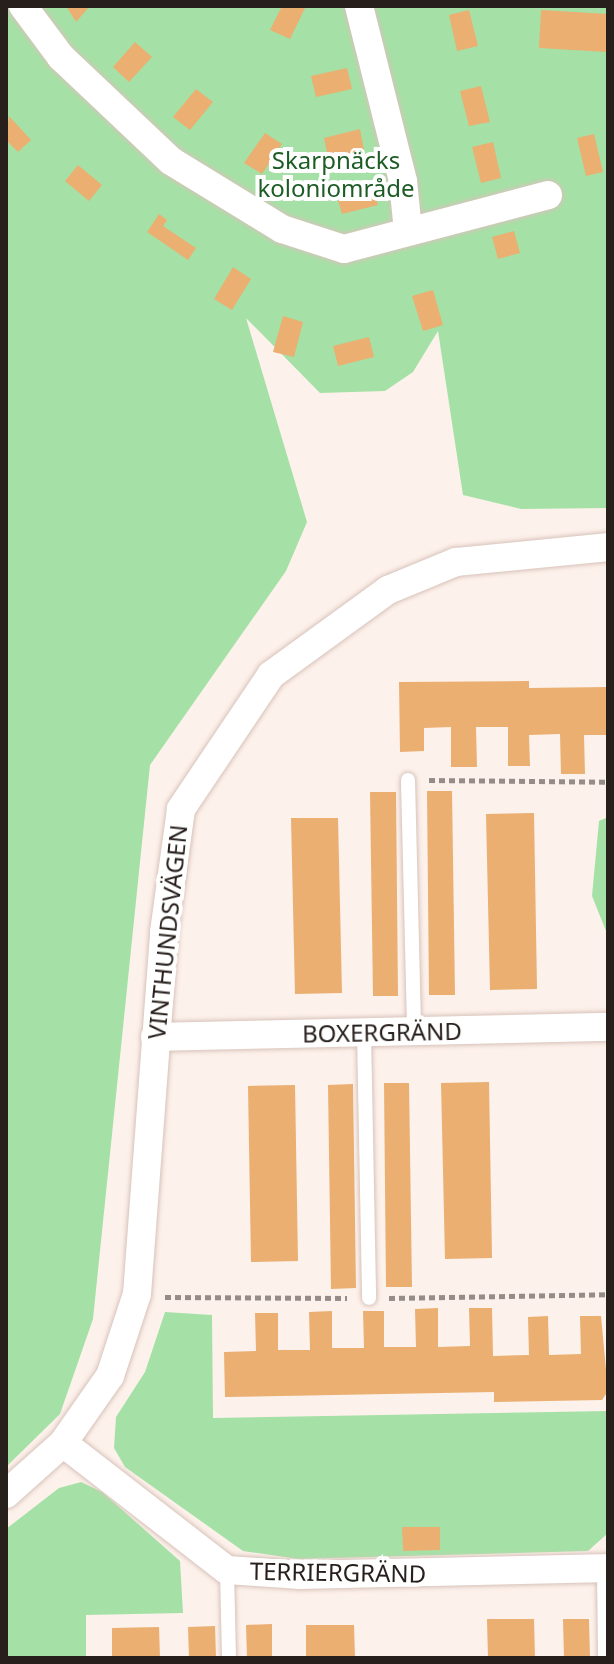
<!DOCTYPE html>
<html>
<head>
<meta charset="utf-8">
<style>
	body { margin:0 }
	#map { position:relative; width:614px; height:1664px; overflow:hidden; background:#fdf1eb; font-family:"Noto Sans",sans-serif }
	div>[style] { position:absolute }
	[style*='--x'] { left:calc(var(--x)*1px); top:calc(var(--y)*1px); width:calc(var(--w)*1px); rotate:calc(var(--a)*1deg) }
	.green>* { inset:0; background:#a5e1a6 }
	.building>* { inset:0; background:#eaaf71 }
	.path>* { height:5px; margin-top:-2.5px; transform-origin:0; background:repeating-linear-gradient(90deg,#958b87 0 6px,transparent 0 10px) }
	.roads { filter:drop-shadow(0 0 2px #d7c3ba) drop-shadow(0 0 2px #d7c3ba) }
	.service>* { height:14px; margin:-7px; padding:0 7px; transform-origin:7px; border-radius:7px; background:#fff }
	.minor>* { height:28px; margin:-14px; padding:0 14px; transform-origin:14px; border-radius:14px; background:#fff }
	span { translate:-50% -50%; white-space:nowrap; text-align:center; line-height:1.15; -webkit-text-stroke:8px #fff; paint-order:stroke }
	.park-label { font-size:24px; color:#1d5c24 }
	.street-label { font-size:24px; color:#271f1c }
	.frame { position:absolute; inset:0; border:8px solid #271f1c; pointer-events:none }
</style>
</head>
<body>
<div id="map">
	<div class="green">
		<i style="clip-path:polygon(6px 6px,608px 6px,608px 508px,521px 509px,463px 495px,438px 331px,413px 372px,385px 391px,320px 393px,246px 318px,307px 522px,286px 571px,150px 765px,93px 1319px,60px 1414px,6px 1467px)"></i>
		<i style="clip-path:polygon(608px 817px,608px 936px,592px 896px,599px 821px)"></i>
		<i style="clip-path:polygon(165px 1312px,212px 1315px,213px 1418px,608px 1411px,608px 1533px,588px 1551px,298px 1559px,243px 1551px,125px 1467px,114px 1448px,116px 1417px,145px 1372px)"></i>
		<i style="clip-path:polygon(81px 1482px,102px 1492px,180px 1561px,183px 1613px,86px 1615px,86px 1658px,6px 1658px,6px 1529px,59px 1488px)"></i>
	</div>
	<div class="building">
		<i style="clip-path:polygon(66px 6px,90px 6px,76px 22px)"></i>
		<i style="clip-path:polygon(282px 6px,306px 6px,290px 39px,270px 30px)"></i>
		<i style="clip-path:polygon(469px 10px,478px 46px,457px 51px,449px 15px)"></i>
		<i style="clip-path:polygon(541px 10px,608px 14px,607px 52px,539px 48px)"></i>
		<i style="clip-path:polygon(135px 42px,152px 57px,129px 82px,113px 67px)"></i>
		<i style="clip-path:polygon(347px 68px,352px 89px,316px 97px,311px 76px)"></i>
		<i style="clip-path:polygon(481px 86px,490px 122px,469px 126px,460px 91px)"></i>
		<i style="clip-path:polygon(196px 89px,213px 102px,190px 130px,173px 117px)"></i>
		<i style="clip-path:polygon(9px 116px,31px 140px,18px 152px,6px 140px)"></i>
		<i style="clip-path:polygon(360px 129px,364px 150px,328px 158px,324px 138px)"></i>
		<i style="clip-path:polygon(265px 133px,282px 144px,262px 174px,244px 163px)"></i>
		<i style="clip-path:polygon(594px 134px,603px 172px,586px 176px,577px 138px)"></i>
		<i style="clip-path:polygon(493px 142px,501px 178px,481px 183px,472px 147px)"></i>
		<i style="clip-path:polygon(78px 165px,102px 185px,89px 201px,65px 181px)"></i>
		<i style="clip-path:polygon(372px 184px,378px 205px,342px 214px,336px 194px)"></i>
		<i style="clip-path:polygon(159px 214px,167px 220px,163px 226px,196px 248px,188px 260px,147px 232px)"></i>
		<i style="clip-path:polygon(514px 231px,520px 253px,498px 259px,492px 237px)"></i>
		<i style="clip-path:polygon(233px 267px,251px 279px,232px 310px,214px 299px)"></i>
		<i style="clip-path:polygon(433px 290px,443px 325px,423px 331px,412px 296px)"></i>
		<i style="clip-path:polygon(283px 316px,303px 322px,294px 357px,273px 352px)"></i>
		<i style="clip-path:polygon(369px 337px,374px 357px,338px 366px,333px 346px)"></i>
		<i style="clip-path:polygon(529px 681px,529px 688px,608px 687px,608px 735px,584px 735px,585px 774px,561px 774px,560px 734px,529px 735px,530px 766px,508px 766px,508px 727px,476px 727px,477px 767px,451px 767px,451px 727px,424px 728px,424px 751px,400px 752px,399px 682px)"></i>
		<i style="clip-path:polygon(427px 791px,452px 791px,455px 995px,429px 995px)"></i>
		<i style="clip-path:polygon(370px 792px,396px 792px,398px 996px,373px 996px)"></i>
		<i style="clip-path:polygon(534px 813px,537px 989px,490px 990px,486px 814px)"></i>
		<i style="clip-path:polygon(291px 818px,338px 818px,342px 993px,295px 994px)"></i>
		<i style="clip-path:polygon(489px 1082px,492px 1258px,445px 1259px,441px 1083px)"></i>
		<i style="clip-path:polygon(384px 1083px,409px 1083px,412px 1287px,386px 1287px)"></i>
		<i style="clip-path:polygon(353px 1084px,356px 1288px,331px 1289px,328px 1085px)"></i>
		<i style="clip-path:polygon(295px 1085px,298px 1261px,251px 1262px,248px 1086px)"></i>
		<i style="clip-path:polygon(438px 1308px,438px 1347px,470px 1346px,469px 1308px,492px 1308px,493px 1356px,529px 1355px,528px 1317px,548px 1316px,549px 1355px,581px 1354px,580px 1316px,601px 1316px,608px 1391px,602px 1400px,494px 1402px,494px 1392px,225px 1397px,224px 1352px,256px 1351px,255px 1313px,278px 1313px,278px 1350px,310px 1350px,309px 1312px,332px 1311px,332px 1348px,364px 1348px,363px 1311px,384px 1311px,384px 1347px,416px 1347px,415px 1309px)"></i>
		<i style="clip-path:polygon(402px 1527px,440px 1527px,440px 1550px,403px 1551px)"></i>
		<i style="clip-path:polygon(487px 1619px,534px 1619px,535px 1658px,488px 1658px)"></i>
		<i style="clip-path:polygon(563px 1619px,589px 1619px,590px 1658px,564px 1658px)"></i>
		<i style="clip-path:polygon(272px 1624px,272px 1658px,247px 1658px,246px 1625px)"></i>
		<i style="clip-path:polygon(306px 1625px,354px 1625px,355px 1658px,306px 1658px)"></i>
		<i style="clip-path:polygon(215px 1626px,216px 1658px,189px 1658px,188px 1627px)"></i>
		<i style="clip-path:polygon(159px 1627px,160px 1658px,112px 1658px,112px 1628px)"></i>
	</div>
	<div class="path">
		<i style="--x:429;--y:780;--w:179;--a:0.6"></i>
		<i style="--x:165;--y:1297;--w:182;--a:0.3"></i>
		<i style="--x:389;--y:1298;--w:219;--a:-1"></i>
	</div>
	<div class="roads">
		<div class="service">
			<i style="--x:408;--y:780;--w:251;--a:88.6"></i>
			<i style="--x:364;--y:1032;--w:266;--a:88.9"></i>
			<i style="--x:227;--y:1570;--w:88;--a:88.7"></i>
			<i style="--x:604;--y:1570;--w:88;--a:89.3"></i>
		</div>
		<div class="minor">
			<i style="--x:23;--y:6;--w:64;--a:53.3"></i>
			<i style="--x:61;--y:57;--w:151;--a:43.4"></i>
			<i style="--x:171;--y:161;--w:130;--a:31.5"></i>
			<i style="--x:282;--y:229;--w:65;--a:17.9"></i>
			<i style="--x:344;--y:249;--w:211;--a:-14.8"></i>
			<i style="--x:359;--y:6;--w:180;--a:75.9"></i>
			<i style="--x:403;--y:181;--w:50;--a:84.3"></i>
			<i style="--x:155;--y:1037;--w:453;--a:-1.3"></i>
			<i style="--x:63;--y:1443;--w:207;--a:37.8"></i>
			<i style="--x:227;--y:1570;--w:74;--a:3.9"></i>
			<i style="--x:301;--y:1575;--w:307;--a:-1.3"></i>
			<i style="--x:6;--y:1494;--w:76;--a:-41.8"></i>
			<i style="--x:63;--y:1443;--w:82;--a:-55"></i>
			<i style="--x:110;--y:1376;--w:86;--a:-71.8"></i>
			<i style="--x:137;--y:1294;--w:363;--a:-85.7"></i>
			<i style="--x:164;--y:932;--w:124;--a:-82.1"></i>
			<i style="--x:181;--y:809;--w:161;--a:-56.1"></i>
			<i style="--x:271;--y:675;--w:145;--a:-36"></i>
			<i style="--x:388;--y:590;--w:74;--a:-22.4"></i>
			<i style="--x:456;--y:562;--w:153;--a:-5.6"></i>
		</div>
	</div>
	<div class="park-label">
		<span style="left:336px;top:174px">Skarpnäcks<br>koloniområde</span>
	</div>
	<div class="street-label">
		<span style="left:167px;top:932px;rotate:-84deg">VINTHUNDSVÄGEN</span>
		<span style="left:382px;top:1032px;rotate:-1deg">BOXERGRÄND</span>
		<span style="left:338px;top:1572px;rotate:1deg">TERRIERGRÄND</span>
	</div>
	<div class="frame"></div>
</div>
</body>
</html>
